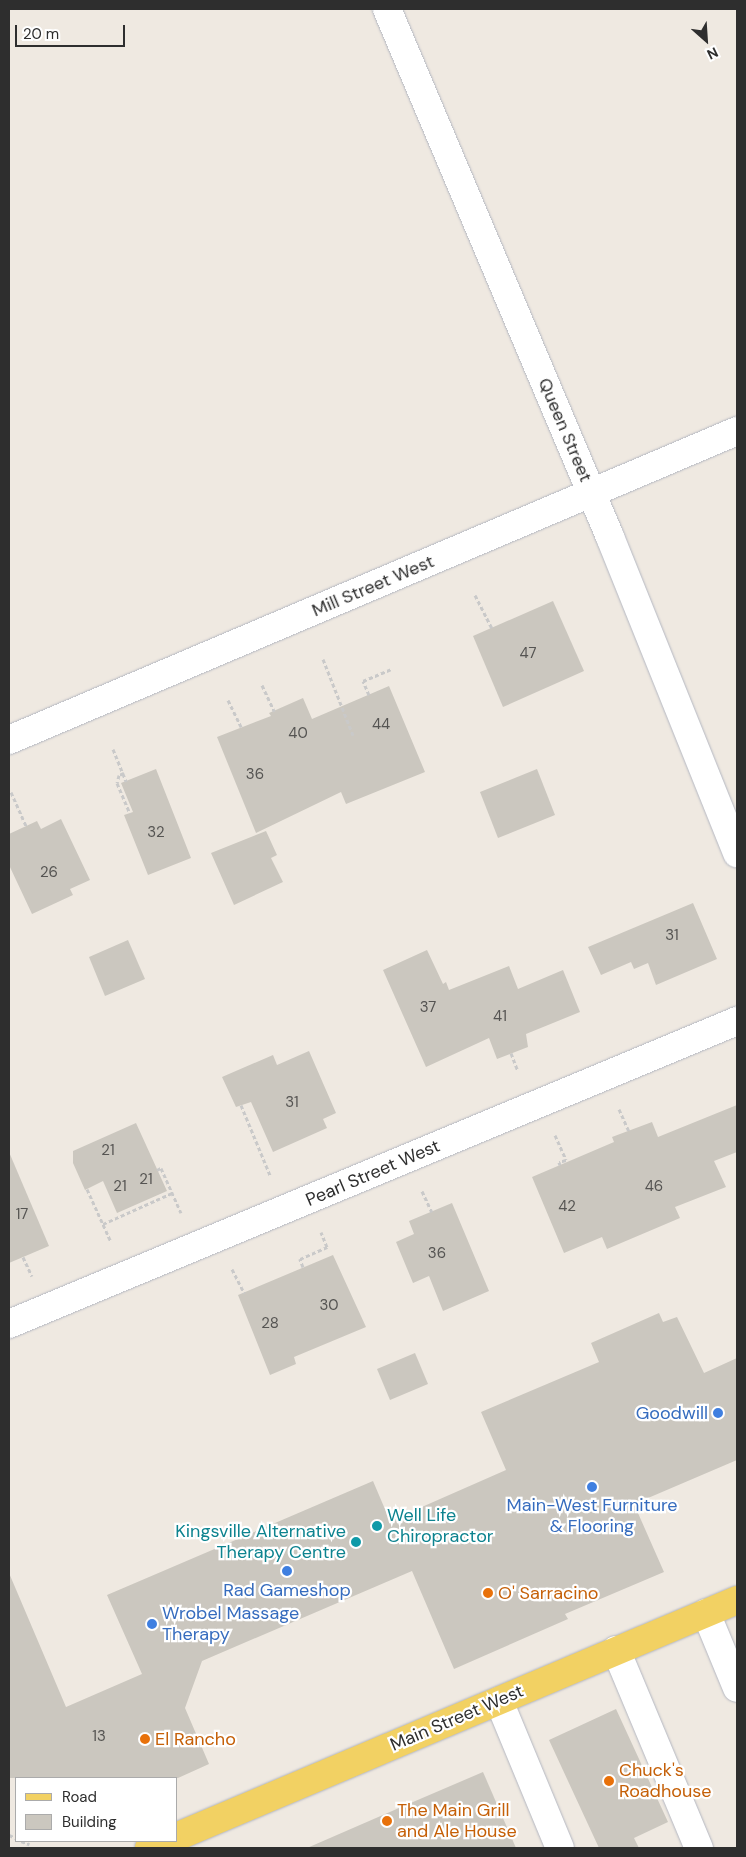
<!DOCTYPE html>
<html>
<head>
<meta charset="utf-8">
<style>
	body { margin:0 }
	#map { position:relative; width:746px; height:1857px; overflow:hidden; background:#efe9e1; font-family:"DM Sans",sans-serif }
	div>[style] { position:absolute }
	[style*='--x'] { left:calc(var(--x)*1px); top:calc(var(--y)*1px); width:calc(var(--w)*1px); rotate:calc(var(--a)*1deg) }
	.building>* { inset:0; background:#cbc7bf }
	.path>* { height:3px; margin-top:-1.5px; transform-origin:0; background:repeating-linear-gradient(90deg,#c9c9c9 0 4px,transparent 0 6.5px) }
	.roads { filter:drop-shadow(0 0 1px #b4b7c1) drop-shadow(0 0 1px #b4b7c1) }
	.minor>* { height:28px; margin:-14px; padding:0 14px; transform-origin:14px; border-radius:14px; background:#fff }
	.major>* { height:28px; margin:-14px; padding:0 14px; transform-origin:14px; border-radius:14px; background:#f2d163 }
	.dots>* { width:14px; height:14px; translate:-50% -50%; box-sizing:border-box; border:2px solid #fff; border-radius:50% }
	span { translate:-50% -50%; white-space:nowrap; text-align:center; line-height:1.15; -webkit-text-stroke:4.5px #fff; paint-order:stroke }
	.number-label { font-size:15px; color:#555452 }
	.number-label span { -webkit-text-stroke-width:0 }
	.street-label { font-size:18px; color:#2e2e2e }
	.shop-label { font-size:18px; color:#366cbe }
	.right { translate:-100% -50%; text-align:right }
	.left { translate:0 -50%; text-align:left }
	.culture-label { font-size:18px; color:#0d838f }
	.food-label { font-size:18px; color:#c56008 }
	.frame { position:absolute; inset:0; border:10px solid #2e2e2e; pointer-events:none }
	.legend { position:absolute; left:15px; top:1777px; width:162px; height:65px; box-sizing:border-box; background:#fff; border:1px solid #ababab; margin:0; padding:6px 9px; list-style:none; font-size:15px; color:#2e2e2e }
	.legend li { display:flex; align-items:center; gap:10px; height:25px }
	.legend b { width:25px; border:1px solid #ababab }
	.north { position:absolute; left:681px; top:15px; width:50px; height:50px; -webkit-text-stroke:4px #fff; paint-order:stroke; rotate:154deg; font-size:14px; font-weight:700; line-height:20px; text-align:center; color:#2e2e2e }
	.north::after { content:''; display:block; margin:auto; width:18px; height:22px; background:#2e2e2e; clip-path:polygon(50% 0,100% 100%,50% 72%,0 100%) }
	.scale { position:absolute; left:15px; top:25px; width:110px; height:22px; box-sizing:border-box; border:2px solid #2e2e2e; border-top:0; padding-left:6px; font-size:15px; line-height:18px; white-space:nowrap; color:#2e2e2e; -webkit-text-stroke:4px #fff; paint-order:stroke }
</style>
</head>
<body>
<div id="map">
	<div class="building">
		<i style="clip-path:polygon(553px 601px,584px 671px,503px 707px,473px 636px)"></i>
		<i style="clip-path:polygon(389px 686px,425px 772px,346px 804px,341px 792px,256px 833px,217px 737px,271px 716px,269px 713px,303px 698px,312px 719px)"></i>
		<i style="clip-path:polygon(156px 769px,191px 858px,148px 875px,124px 815px,133px 812px,121px 783px)"></i>
		<i style="clip-path:polygon(537px 769px,555px 815px,498px 838px,480px 792px)"></i>
		<i style="clip-path:polygon(61px 819px,90px 880px,70px 889px,73px 895px,32px 914px,9px 865px,9px 834px,37px 821px,41px 829px)"></i>
		<i style="clip-path:polygon(266px 831px,277px 855px,271px 858px,283px 882px,234px 905px,211px 853px)"></i>
		<i style="clip-path:polygon(693px 903px,717px 959px,656px 985px,648px 963px,634px 969px,631px 962px,601px 975px,588px 947px)"></i>
		<i style="clip-path:polygon(128px 940px,145px 979px,105px 996px,89px 957px)"></i>
		<i style="clip-path:polygon(427px 950px,443px 984px,446px 982px,449px 990px,509px 966px,518px 989px,563px 970px,580px 1012px,526px 1034px,528px 1047px,497px 1059px,489px 1038px,426px 1067px,383px 970px)"></i>
		<i style="clip-path:polygon(309px 1051px,336px 1113px,323px 1119px,327px 1128px,273px 1152px,251px 1102px,236px 1107px,222px 1077px,273px 1055px,277px 1065px)"></i>
		<i style="clip-path:polygon(737px 1105px,737px 1152px,714px 1161px,726px 1187px,675px 1207px,680px 1218px,607px 1249px,602px 1237px,564px 1253px,532px 1177px,614px 1142px,612px 1137px,652px 1122px,658px 1137px)"></i>
		<i style="clip-path:polygon(136px 1123px,167px 1191px,117px 1213px,103px 1181px,85px 1190px,73px 1163px,73px 1151px)"></i>
		<i style="clip-path:polygon(9px 1152px,49px 1246px,9px 1263px)"></i>
		<i style="clip-path:polygon(452px 1203px,489px 1291px,443px 1311px,429px 1276px,413px 1283px,396px 1242px,414px 1234px,409px 1221px)"></i>
		<i style="clip-path:polygon(333px 1255px,366px 1327px,294px 1357px,296px 1364px,270px 1375px,238px 1295px)"></i>
		<i style="clip-path:polygon(659px 1313px,663px 1322px,677px 1317px,704px 1373px,737px 1358px,737px 1460px,634px 1504px,664px 1572px,565px 1614px,568px 1619px,454px 1669px,412px 1571px,202px 1661px,185px 1708px,209px 1764px,178px 1778px,9px 1778px,9px 1573px,66px 1707px,142px 1674px,107px 1595px,373px 1481px,390px 1521px,506px 1470px,481px 1412px,599px 1362px,591px 1343px)"></i>
		<i style="clip-path:polygon(415px 1353px,428px 1384px,390px 1400px,377px 1369px)"></i>
		<i style="clip-path:polygon(616px 1709px,668px 1822px,634px 1838px,639px 1848px,599px 1848px,549px 1740px)"></i>
		<i style="clip-path:polygon(483px 1772px,516px 1848px,307px 1848px,399px 1808px)"></i>
	</div>
	<div class="path">
		<i style="--x:475;--y:595;--w:37;--a:63"></i>
		<i style="--x:323;--y:659;--w:82;--a:68.5"></i>
		<i style="--x:262;--y:685;--w:29;--a:65"></i>
		<i style="--x:369;--y:695;--w:15;--a:-113"></i>
		<i style="--x:363;--y:681;--w:30;--a:-23"></i>
		<i style="--x:228;--y:700;--w:30;--a:64"></i>
		<i style="--x:113;--y:749;--w:35;--a:68"></i>
		<i style="--x:124;--y:773;--w:5;--a:158"></i>
		<i style="--x:119;--y:775;--w:8;--a:104"></i>
		<i style="--x:117;--y:783;--w:33;--a:67"></i>
		<i style="--x:11;--y:792;--w:37;--a:66"></i>
		<i style="--x:511;--y:1053;--w:19;--a:69"></i>
		<i style="--x:241;--y:1105;--w:76;--a:67.5"></i>
		<i style="--x:619;--y:1109;--w:24;--a:66"></i>
		<i style="--x:555;--y:1135;--w:27;--a:66"></i>
		<i style="--x:566;--y:1160;--w:7;--a:164"></i>
		<i style="--x:559;--y:1162;--w:3;--a:72"></i>
		<i style="--x:157;--y:1170;--w:4;--a:-27"></i>
		<i style="--x:161;--y:1168;--w:49;--a:66"></i>
		<i style="--x:87;--y:1189;--w:58;--a:65.6"></i>
		<i style="--x:422;--y:1191;--w:23;--a:65"></i>
		<i style="--x:103;--y:1224;--w:76;--a:-24.2"></i>
		<i style="--x:23;--y:1257;--w:21;--a:65"></i>
		<i style="--x:303;--y:1267;--w:9;--a:-111"></i>
		<i style="--x:300;--y:1259;--w:30;--a:-24"></i>
		<i style="--x:327;--y:1247;--w:16;--a:-112"></i>
		<i style="--x:232;--y:1269;--w:27;--a:63"></i>
		<i style="--x:9;--y:1835;--w:8;--a:23"></i>
		<i style="--x:21;--y:1841;--w:9;--a:21"></i>
	</div>
	<div class="roads">
		<div class="minor">
			<i style="--x:387;--y:9;--w:573;--a:67.1"></i>
			<i style="--x:610;--y:537;--w:341;--a:68.1"></i>
			<i style="--x:9;--y:740;--w:791;--a:-23"></i>
			<i style="--x:9;--y:1324;--w:789;--a:-22.6"></i>
			<i style="--x:706;--y:1613;--w:81;--a:67.5"></i>
			<i style="--x:616;--y:1650;--w:215;--a:67.3"></i>
			<i style="--x:499;--y:1701;--w:159;--a:67.5"></i>
		</div>
		<div class="major">
			<i style="--x:176;--y:1837;--w:609;--a:-22.9"></i>
			<i style="--x:149;--y:1848;--w:19;--a:-21"></i>
		</div>
	</div>
	<div class="dots">
		<i style="left:718px;top:1413px;background:#3f7fe0"></i>
		<i style="left:592px;top:1487px;background:#3f7fe0"></i>
		<i style="left:377px;top:1526px;background:#0f9aa8"></i>
		<i style="left:356px;top:1542px;background:#0f9aa8"></i>
		<i style="left:287px;top:1571px;background:#3f7fe0"></i>
		<i style="left:488px;top:1593px;background:#e8710a"></i>
		<i style="left:152px;top:1624px;background:#3f7fe0"></i>
		<i style="left:145px;top:1739px;background:#e8710a"></i>
		<i style="left:609px;top:1781px;background:#e8710a"></i>
		<i style="left:387px;top:1821px;background:#e8710a"></i>
	</div>
	<div class="number-label">
		<span style="left:528px;top:654px">47</span>
		<span style="left:381px;top:725px">44</span>
		<span style="left:298px;top:734px">40</span>
		<span style="left:255px;top:775px">36</span>
		<span style="left:156px;top:833px">32</span>
		<span style="left:49px;top:873px">26</span>
		<span style="left:672px;top:936px">31</span>
		<span style="left:428px;top:1008px">37</span>
		<span style="left:500px;top:1017px">41</span>
		<span style="left:292px;top:1103px">31</span>
		<span style="left:108px;top:1151px">21</span>
		<span style="left:146px;top:1180px">21</span>
		<span style="left:120px;top:1187px">21</span>
		<span style="left:654px;top:1187px">46</span>
		<span style="left:567px;top:1207px">42</span>
		<span style="left:22px;top:1215px">17</span>
		<span style="left:437px;top:1254px">36</span>
		<span style="left:329px;top:1306px">30</span>
		<span style="left:270px;top:1324px">28</span>
		<span style="left:99px;top:1737px">13</span>
	</div>
	<div class="street-label">
		<span style="left:565px;top:430px;rotate:67deg">Queen Street</span>
		<span style="left:373px;top:586px;rotate:-23deg">Mill Street West</span>
		<span style="left:373px;top:1173px;rotate:-23deg">Pearl Street West</span>
		<span style="left:457px;top:1718px;rotate:-23deg">Main Street West</span>
	</div>
	<div class="shop-label">
		<span class="right" style="left:708px;top:1413px">Goodwill</span>
		<span style="left:592px;top:1516px">Main-West Furniture<br>&amp; Flooring</span>
		<span style="left:287px;top:1590px">Rad Gameshop</span>
		<span class="left" style="left:162px;top:1624px">Wrobel Massage<br>Therapy</span>
	</div>
	<div class="culture-label">
		<span class="left" style="left:387px;top:1526px">Well Life<br>Chiropractor</span>
		<span class="right" style="left:346px;top:1542px">Kingsville Alternative<br>Therapy Centre</span>
	</div>
	<div class="food-label">
		<span class="left" style="left:498px;top:1593px">O' Sarracino</span>
		<span class="left" style="left:155px;top:1739px">El Rancho</span>
		<span class="left" style="left:619px;top:1781px">Chuck's<br>Roadhouse</span>
		<span class="left" style="left:397px;top:1821px">The Main Grill<br>and Ale House</span>
	</div>
	<div class="frame"></div>
	<ul class="legend">
	<li><b style="height:6px;background:#f2d163"></b>Road</li>
	<li><b style="height:14px;background:#cbc7bf"></b>Building</li>
	</ul>
	<div class="north">N</div>
	<div class="scale">20 m</div>
</div>
</body>
</html>
